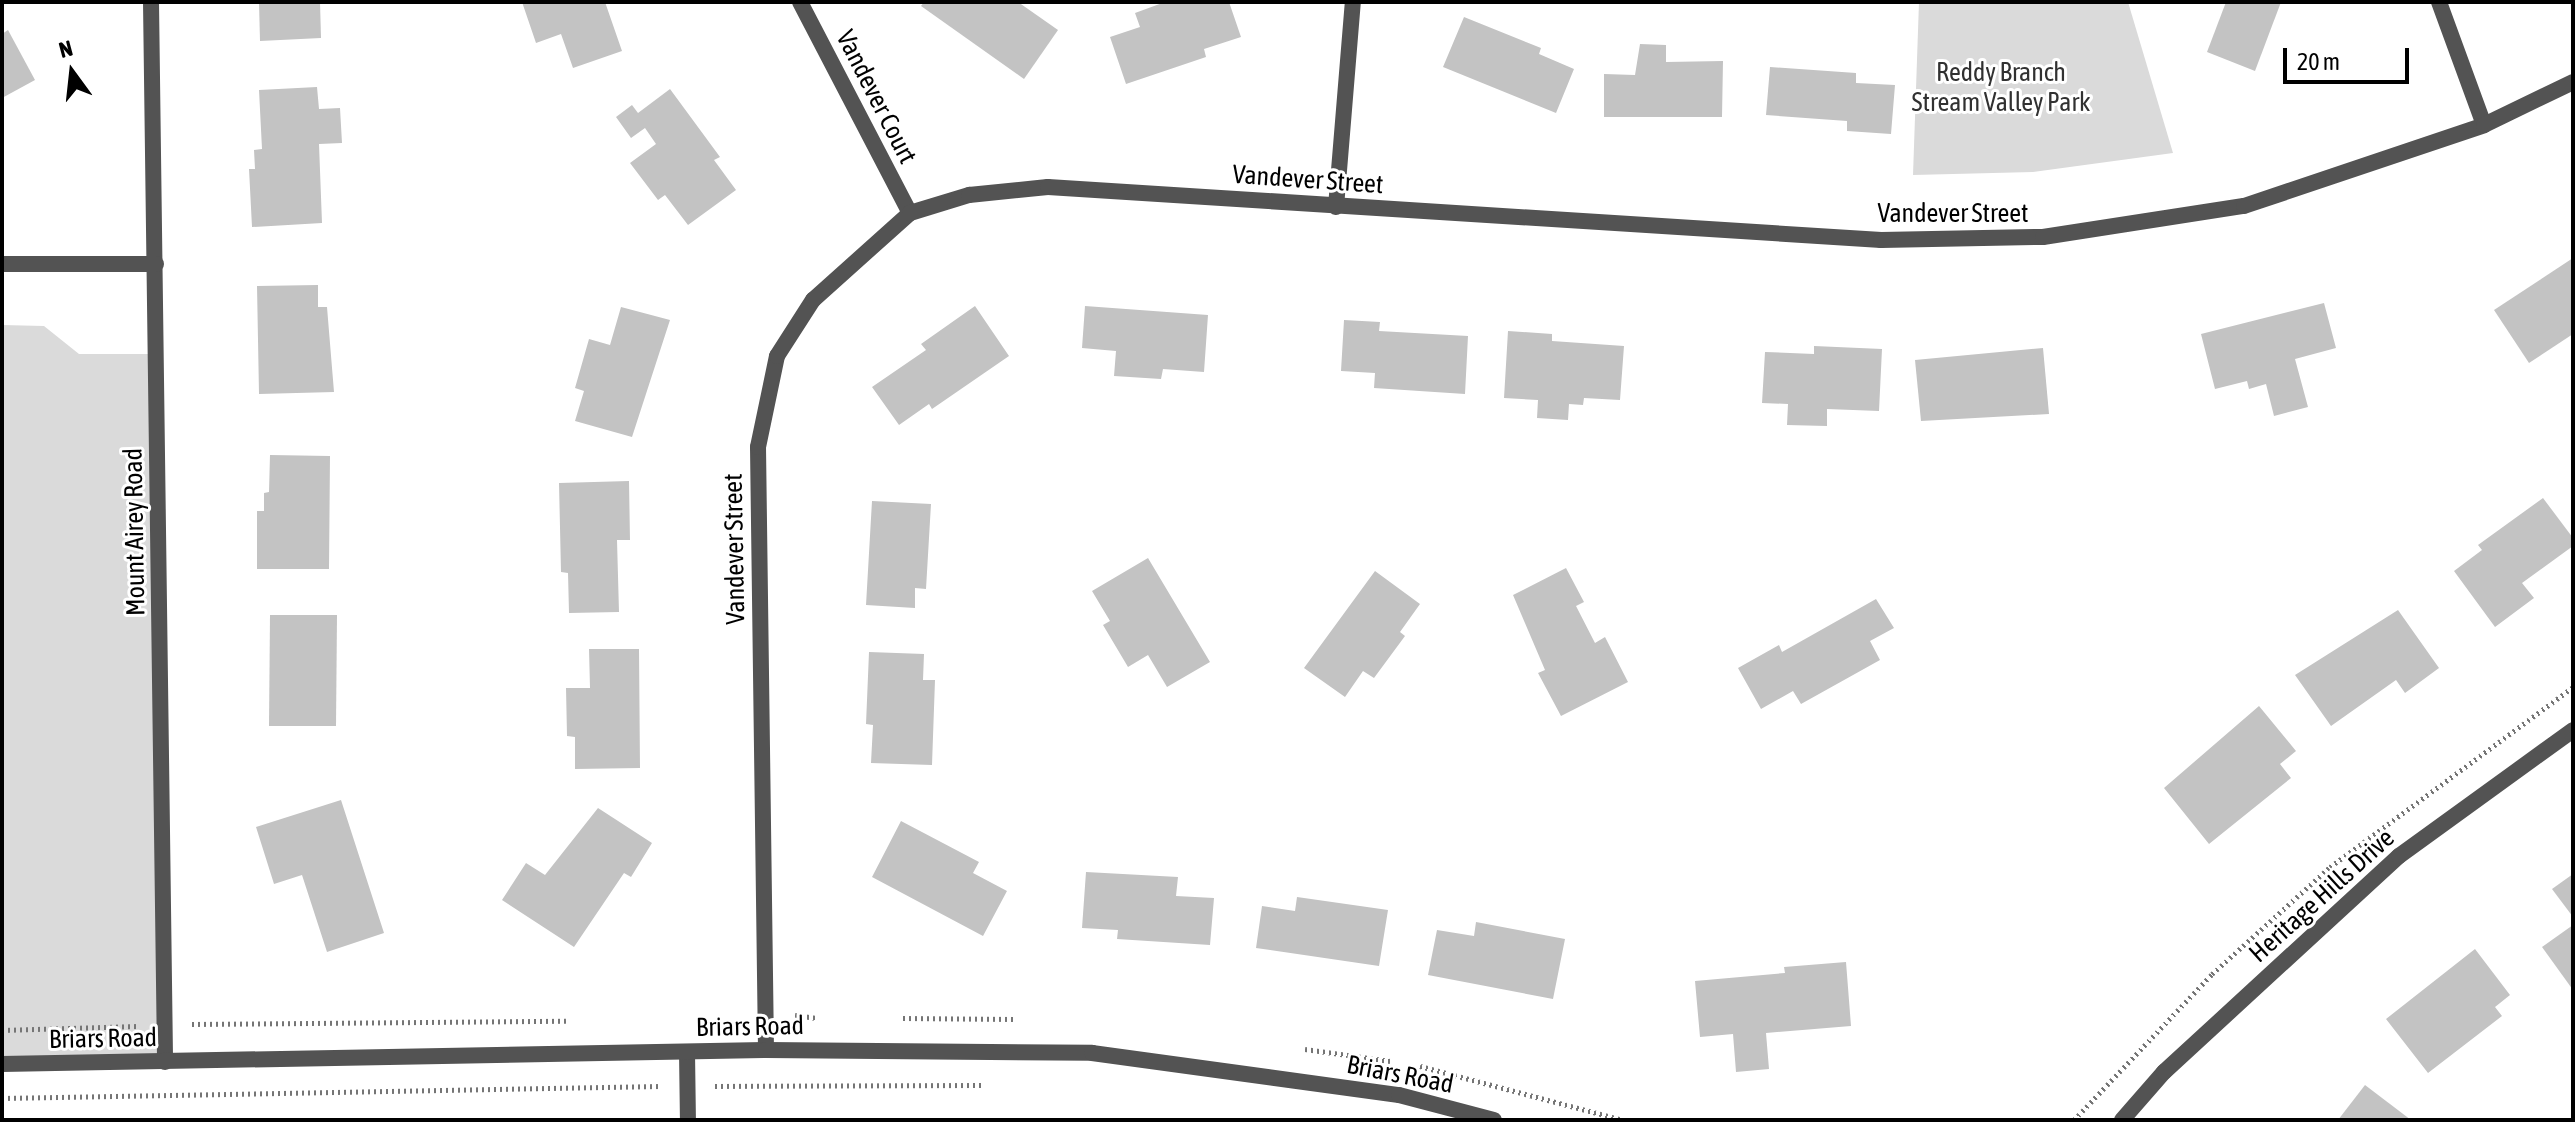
<!DOCTYPE html>
<html>
<head>
<meta charset="utf-8">
<style>
	body { margin:0 }
	#map { position:relative; width:2575px; height:1122px; overflow:hidden; background:#fff; font-family:"Asap Condensed",sans-serif }
	div>[style] { position:absolute }
	[style*='--x'] { left:calc(var(--x)*1px); top:calc(var(--y)*1px); width:calc(var(--w)*1px); rotate:calc(var(--a)*1deg) }
	.green>* { inset:0; background:#dadada }
	.building>* { inset:0; background:#c3c3c3 }
	.path>* { height:5px; margin-top:-2.5px; transform-origin:0; background:repeating-linear-gradient(90deg,#757575 0 2px,transparent 0 6px) }
	.minor>* { height:16px; margin:-8px; padding:0 8px; transform-origin:8px; border-radius:8px; background:#535353 }
	span { translate:-50% -50%; white-space:nowrap; text-align:center; line-height:1.15; -webkit-text-stroke:6px #fff; paint-order:stroke }
	.park-label { font-size:26px; color:#313131 }
	.street-label { font-size:26px; color:#000 }
	.frame { position:absolute; inset:0; border:4px solid #000; pointer-events:none }
	.north { position:absolute; left:32px; top:32px; width:80px; height:80px; -webkit-text-stroke:6px #fff; paint-order:stroke; rotate:345deg; font-size:22px; font-weight:700; line-height:32px; text-align:center; color:#000 }
	.north::after { content:''; display:block; margin:auto; width:28px; height:36px; background:#000; clip-path:polygon(50% 0,100% 100%,50% 72%,0 100%) }
	.scale { position:absolute; left:2283px; top:48px; width:126px; height:36px; box-sizing:border-box; border:4px solid #000; border-top:0; padding-left:10px; font-size:24px; line-height:28px; white-space:nowrap; color:#000; -webkit-text-stroke:6px #fff; paint-order:stroke }
</style>
</head>
<body>
<div id="map">
	<div class="green">
		<i style="clip-path:polygon(1919px 2px,2128px 2px,2173px 153px,2033px 172px,1913px 175px)"></i>
		<i style="clip-path:polygon(2px 325px,44px 326px,79px 354px,158px 354px,165px 1062px,2px 1064px)"></i>
	</div>
	<div class="building">
		<i style="clip-path:polygon(259px 2px,320px 2px,321px 38px,260px 41px)"></i>
		<i style="clip-path:polygon(522px 2px,605px 2px,622px 51px,573px 68px,561px 34px,536px 43px)"></i>
		<i style="clip-path:polygon(924px 2px,1018px 2px,1058px 30px,1024px 79px,921px 6px)"></i>
		<i style="clip-path:polygon(1165px 2px,1229px 2px,1241px 37px,1204px 49px,1206px 57px,1126px 84px,1110px 37px,1140px 27px,1135px 13px)"></i>
		<i style="clip-path:polygon(2226px 2px,2281px 2px,2255px 71px,2207px 52px)"></i>
		<i style="clip-path:polygon(1464px 17px,1541px 48px,1539px 54px,1574px 69px,1556px 113px,1443px 67px)"></i>
		<i style="clip-path:polygon(8px 30px,35px 80px,2px 98px,2px 34px)"></i>
		<i style="clip-path:polygon(1640px 44px,1666px 45px,1666px 62px,1723px 61px,1722px 117px,1604px 117px,1604px 74px,1635px 75px)"></i>
		<i style="clip-path:polygon(1770px 67px,1856px 73px,1856px 83px,1895px 85px,1891px 134px,1847px 131px,1847px 121px,1766px 115px)"></i>
		<i style="clip-path:polygon(317px 87px,319px 109px,340px 108px,342px 143px,319px 144px,322px 223px,252px 227px,249px 169px,255px 169px,254px 150px,262px 149px,259px 90px)"></i>
		<i style="clip-path:polygon(670px 89px,720px 157px,714px 160px,736px 190px,688px 225px,665px 195px,658px 200px,630px 163px,656px 144px,645px 128px,631px 138px,616px 117px,632px 105px,638px 113px)"></i>
		<i style="clip-path:polygon(2573px 258px,2573px 334px,2529px 363px,2494px 310px)"></i>
		<i style="clip-path:polygon(318px 285px,318px 307px,327px 307px,334px 392px,259px 394px,257px 286px)"></i>
		<i style="clip-path:polygon(2324px 303px,2336px 348px,2295px 359px,2308px 407px,2274px 416px,2266px 384px,2249px 389px,2247px 381px,2215px 389px,2201px 334px)"></i>
		<i style="clip-path:polygon(975px 306px,1009px 356px,932px 409px,929px 404px,899px 425px,872px 387px,926px 350px,921px 344px)"></i>
		<i style="clip-path:polygon(1085px 306px,1208px 315px,1204px 372px,1163px 369px,1161px 379px,1114px 376px,1116px 351px,1082px 348px)"></i>
		<i style="clip-path:polygon(621px 307px,670px 320px,632px 437px,575px 421px,584px 391px,575px 388px,589px 339px,610px 345px)"></i>
		<i style="clip-path:polygon(1344px 320px,1380px 322px,1379px 331px,1468px 336px,1465px 394px,1374px 388px,1375px 373px,1341px 371px)"></i>
		<i style="clip-path:polygon(1508px 331px,1552px 334px,1552px 341px,1624px 346px,1620px 400px,1584px 398px,1583px 405px,1569px 404px,1568px 420px,1537px 418px,1538px 400px,1504px 398px)"></i>
		<i style="clip-path:polygon(1814px 346px,1882px 349px,1879px 411px,1827px 409px,1827px 426px,1787px 425px,1788px 404px,1762px 403px,1765px 352px,1814px 354px)"></i>
		<i style="clip-path:polygon(2043px 348px,2049px 414px,1921px 421px,1915px 360px)"></i>
		<i style="clip-path:polygon(270px 455px,330px 456px,329px 569px,257px 569px,257px 511px,264px 511px,264px 493px,269px 492px)"></i>
		<i style="clip-path:polygon(629px 481px,630px 540px,617px 540px,619px 612px,569px 613px,568px 573px,561px 572px,559px 483px)"></i>
		<i style="clip-path:polygon(2543px 498px,2573px 538px,2573px 546px,2522px 583px,2534px 598px,2495px 627px,2454px 571px,2482px 550px,2478px 545px)"></i>
		<i style="clip-path:polygon(872px 501px,931px 504px,926px 589px,915px 588px,915px 608px,866px 605px)"></i>
		<i style="clip-path:polygon(1148px 558px,1210px 662px,1167px 687px,1148px 655px,1128px 667px,1103px 625px,1110px 621px,1092px 591px)"></i>
		<i style="clip-path:polygon(1566px 568px,1584px 602px,1576px 606px,1595px 643px,1605px 637px,1628px 682px,1561px 716px,1538px 673px,1545px 670px,1513px 595px)"></i>
		<i style="clip-path:polygon(1375px 571px,1420px 604px,1400px 632px,1405px 636px,1374px 678px,1363px 671px,1345px 697px,1304px 668px)"></i>
		<i style="clip-path:polygon(1876px 599px,1894px 628px,1870px 641px,1880px 660px,1801px 704px,1793px 691px,1761px 709px,1738px 668px,1779px 645px,1782px 652px)"></i>
		<i style="clip-path:polygon(2398px 610px,2439px 668px,2405px 693px,2396px 680px,2331px 726px,2295px 675px)"></i>
		<i style="clip-path:polygon(270px 615px,337px 615px,336px 726px,269px 726px)"></i>
		<i style="clip-path:polygon(589px 649px,639px 649px,640px 768px,575px 769px,575px 737px,567px 736px,566px 688px,590px 688px)"></i>
		<i style="clip-path:polygon(869px 652px,924px 654px,923px 680px,935px 680px,932px 765px,871px 763px,873px 725px,866px 724px)"></i>
		<i style="clip-path:polygon(2259px 706px,2296px 751px,2280px 764px,2291px 778px,2209px 844px,2164px 788px)"></i>
		<i style="clip-path:polygon(341px 800px,384px 933px,327px 952px,302px 875px,274px 884px,256px 827px)"></i>
		<i style="clip-path:polygon(598px 808px,652px 843px,631px 877px,624px 873px,574px 947px,502px 900px,526px 863px,545px 875px)"></i>
		<i style="clip-path:polygon(901px 821px,979px 862px,973px 873px,1007px 891px,983px 936px,872px 877px)"></i>
		<i style="clip-path:polygon(1086px 872px,1178px 877px,1176px 896px,1214px 898px,1210px 945px,1117px 939px,1118px 930px,1082px 928px)"></i>
		<i style="clip-path:polygon(2573px 874px,2573px 917px,2552px 889px)"></i>
		<i style="clip-path:polygon(1297px 897px,1388px 910px,1379px 966px,1256px 948px,1262px 906px,1295px 911px)"></i>
		<i style="clip-path:polygon(1476px 922px,1565px 939px,1553px 999px,1428px 975px,1437px 930px,1474px 936px)"></i>
		<i style="clip-path:polygon(2573px 925px,2573px 990px,2542px 947px)"></i>
		<i style="clip-path:polygon(2475px 949px,2510px 995px,2495px 1007px,2502px 1016px,2428px 1073px,2386px 1019px)"></i>
		<i style="clip-path:polygon(1846px 962px,1851px 1026px,1766px 1033px,1769px 1069px,1736px 1072px,1733px 1034px,1700px 1037px,1695px 981px,1785px 973px,1784px 967px)"></i>
		<i style="clip-path:polygon(2365px 1085px,2411px 1120px,2338px 1120px)"></i>
	</div>
	<div class="path">
		<i style="--x:795;--y:1015;--w:22;--a:8"></i>
		<i style="--x:903;--y:1018;--w:110;--a:0.5"></i>
		<i style="--x:192;--y:1024;--w:374;--a:-0.5"></i>
		<i style="--x:2;--y:1030;--w:136;--a:-1.7"></i>
		<i style="--x:1305;--y:1049;--w:86;--a:8"></i>
		<i style="--x:1420;--y:1066;--w:210;--a:14.9"></i>
		<i style="--x:715;--y:1086;--w:266;--a:-0.2"></i>
		<i style="--x:2;--y:1098;--w:659;--a:-1.04"></i>
		<i style="--x:2074;--y:1120;--w:201;--a:-46.6"></i>
		<i style="--x:2212;--y:974;--w:159;--a:-42.2"></i>
		<i style="--x:2330;--y:867;--w:302;--a:-36.5"></i>
	</div>
	<div class="minor">
		<i style="--x:151;--y:2;--w:1060;--a:89.24"></i>
		<i style="--x:800;--y:2;--w:238;--a:62.5"></i>
		<i style="--x:2439;--y:2;--w:131;--a:69.9"></i>
		<i style="--x:1336;--y:207;--w:206;--a:-85.3"></i>
		<i style="--x:2;--y:264;--w:154;--a:0"></i>
		<i style="--x:766;--y:1050;--w:603;--a:-90.76"></i>
		<i style="--x:758;--y:447;--w:93;--a:-78.2"></i>
		<i style="--x:777;--y:356;--w:67;--a:-57.3"></i>
		<i style="--x:813;--y:300;--w:130;--a:-41.9"></i>
		<i style="--x:910;--y:213;--w:62;--a:-17"></i>
		<i style="--x:969;--y:195;--w:79;--a:-5.8"></i>
		<i style="--x:1048;--y:187;--w:835;--a:3.64"></i>
		<i style="--x:1881;--y:240;--w:162;--a:-1.1"></i>
		<i style="--x:2043;--y:237;--w:203;--a:-8.8"></i>
		<i style="--x:2244;--y:206;--w:253;--a:-18.6"></i>
		<i style="--x:2484;--y:125;--w:99;--a:-25.8"></i>
		<i style="--x:687;--y:1052;--w:68;--a:89.2"></i>
		<i style="--x:2;--y:1064;--w:764;--a:-1.05"></i>
		<i style="--x:766;--y:1050;--w:326;--a:0.5"></i>
		<i style="--x:1092;--y:1053;--w:310;--a:7.8"></i>
		<i style="--x:1399;--y:1095;--w:98;--a:14.7"></i>
		<i style="--x:2122;--y:1120;--w:64;--a:-48.8"></i>
		<i style="--x:2164;--y:1072;--w:319;--a:-42.6"></i>
		<i style="--x:2399;--y:856;--w:215;--a:-35.9"></i>
	</div>
	<div class="park-label">
		<span style="left:2001px;top:88px">Reddy Branch<br>Stream Valley Park</span>
	</div>
	<div class="street-label">
		<span style="left:876px;top:97px;rotate:63deg">Vandever Court</span>
		<span style="left:1308px;top:180px;rotate:4deg">Vandever Street</span>
		<span style="left:1953px;top:214px">Vandever Street</span>
		<span style="left:135px;top:532px;rotate:-91deg">Mount Airey Road</span>
		<span style="left:735px;top:549px;rotate:-91deg">Vandever Street</span>
		<span style="left:2322px;top:896px;rotate:-42deg">Heritage Hills Drive</span>
		<span style="left:750px;top:1027px;rotate:-1deg">Briars Road</span>
		<span style="left:103px;top:1039px;rotate:-1deg">Briars Road</span>
		<span style="left:1400px;top:1075px;rotate:11deg">Briars Road</span>
	</div>
	<div class="frame"></div>
	<div class="north">N</div>
	<div class="scale">20 m</div>
</div>
</body>
</html>
